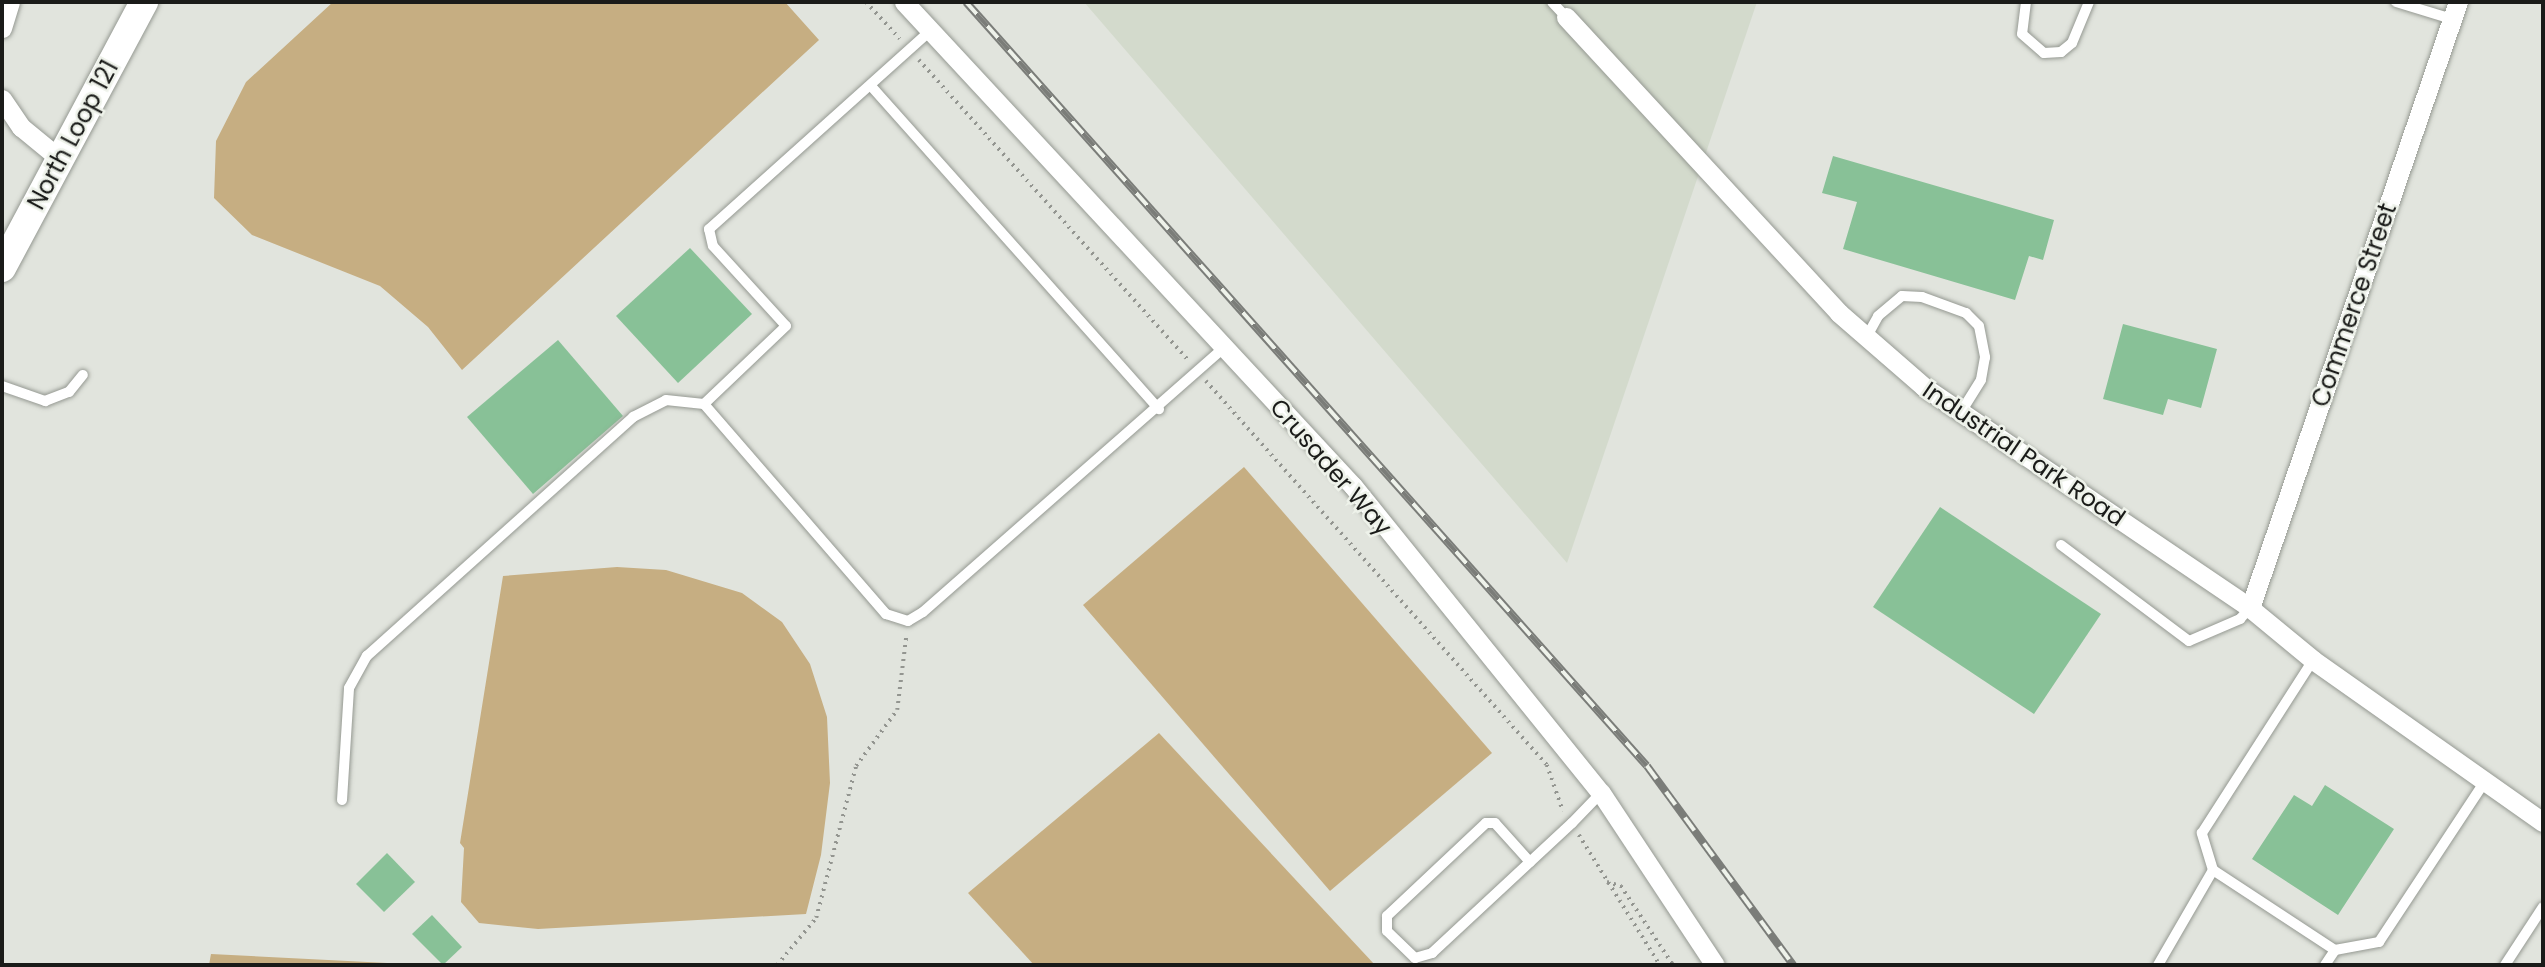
<!DOCTYPE html>
<html>
<head>
<meta charset="utf-8">
<style>
	body { margin:0 }
	#map { position:relative; width:2545px; height:967px; overflow:hidden; background:#e1e4dd; font-family:Poppins,sans-serif }
	div>[style] { position:absolute }
	[style*='--x'] { left:calc(var(--x)*1px); top:calc(var(--y)*1px); width:calc(var(--w)*1px); rotate:calc(var(--a)*1deg) }
	.built>* { inset:0; background:#d3dacc }
	.green>* { inset:0; background:#c6ae82 }
	.building>* { inset:0; background:#88c197 }
	.path>* { height:3.5px; margin-top:-1.75px; transform-origin:0; background:repeating-linear-gradient(90deg,#939590 0 2px,transparent 0 7px) }
	.roads { filter:drop-shadow(0 0 2px #959992) drop-shadow(0 0 2px #959992) }
	.service>* { height:10px; margin:-5px; padding:0 5px; transform-origin:5px; border-radius:5px; background:#fff }
	.minor>* { height:19px; margin:-9.5px; padding:0 9.5px; transform-origin:9.5px; border-radius:9.5px; background:#fff }
	.secondary>* { height:28px; margin:-14px; padding:0 14px; transform-origin:14px; border-radius:14px; background:#fff }
	.rail>* { height:8px; margin-top:-4px; transform-origin:0; background:repeating-linear-gradient(90deg,#eef2ea 0 16px,#7b7d79 0 32px); box-sizing:border-box; border-block:2px solid #7b7d79 }
	span { translate:-50% -50%; white-space:nowrap; text-align:center; line-height:1.15; -webkit-text-stroke:5px #eef2ea; paint-order:stroke }
	.street-label { font-size:24px; color:#1a1b19 }
	.frame { position:absolute; inset:0; border:4px solid #1a1b19; pointer-events:none }
</style>
</head>
<body>
<div id="map">
	<div class="built">
		<i style="clip-path:polygon(1084px 2px,1757px 2px,1567px 563px)"></i>
	</div>
	<div class="green">
		<i style="clip-path:polygon(333px 2px,785px 2px,819px 40px,462px 370px,428px 327px,380px 286px,252px 235px,214px 198px,216px 141px,246px 82px)"></i>
		<i style="clip-path:polygon(1244px 467px,1492px 753px,1330px 891px,1083px 605px)"></i>
		<i style="clip-path:polygon(617px 567px,666px 570px,742px 593px,782px 622px,810px 664px,827px 717px,830px 783px,821px 855px,806px 914px,538px 929px,479px 923px,461px 902px,464px 848px,460px 843px,503px 576px)"></i>
		<i style="clip-path:polygon(1159px 733px,1375px 965px,1034px 965px,968px 893px)"></i>
		<i style="clip-path:polygon(211px 954px,407px 964px,408px 965px,209px 965px)"></i>
	</div>
	<div class="building">
		<i style="clip-path:polygon(1833px 156px,2054px 220px,2043px 260px,2029px 256px,2015px 300px,1843px 249px,1857px 202px,1822px 193px)"></i>
		<i style="clip-path:polygon(690px 248px,752px 314px,678px 383px,616px 316px)"></i>
		<i style="clip-path:polygon(2123px 324px,2217px 349px,2201px 408px,2168px 399px,2163px 415px,2103px 399px)"></i>
		<i style="clip-path:polygon(558px 340px,623px 416px,533px 494px,467px 417px)"></i>
		<i style="clip-path:polygon(1940px 507px,2101px 614px,2034px 714px,1873px 607px)"></i>
		<i style="clip-path:polygon(2325px 785px,2394px 829px,2338px 915px,2252px 859px,2294px 795px,2312px 806px)"></i>
		<i style="clip-path:polygon(387px 853px,415px 882px,384px 912px,356px 884px)"></i>
		<i style="clip-path:polygon(432px 915px,462px 947px,443px 965px,412px 934px)"></i>
	</div>
	<div class="path">
		<i style="--x:866;--y:2;--w:50;--a:47.4"></i>
		<i style="--x:919;--y:60;--w:402;--a:48.1"></i>
		<i style="--x:1206;--y:381;--w:514;--a:48.39"></i>
		<i style="--x:1547;--y:765;--w:49;--a:70.8"></i>
		<i style="--x:1579;--y:835;--w:153;--a:58.1"></i>
		<i style="--x:1607;--y:882;--w:15;--a:16"></i>
		<i style="--x:1621;--y:886;--w:95;--a:56.6"></i>
		<i style="--x:777;--y:965;--w:61;--a:-50.3"></i>
		<i style="--x:816;--y:918;--w:157;--a:-75.3"></i>
		<i style="--x:856;--y:766;--w:69;--a:-53.8"></i>
		<i style="--x:897;--y:710;--w:74;--a:-83"></i>
	</div>
	<div class="roads">
		<div class="service">
			<i style="--x:1552;--y:2;--w:21;--a:47"></i>
			<i style="--x:2026;--y:2;--w:32;--a:97"></i>
			<i style="--x:2022;--y:34;--w:29;--a:41"></i>
			<i style="--x:2044;--y:53;--w:17;--a:-3"></i>
			<i style="--x:2061;--y:52;--w:14;--a:-39"></i>
			<i style="--x:2072;--y:43;--w:44;--a:-67.5"></i>
			<i style="--x:2396;--y:2;--w:59;--a:16.9"></i>
			<i style="--x:930;--y:31;--w:297;--a:138.1"></i>
			<i style="--x:709;--y:229;--w:17;--a:77"></i>
			<i style="--x:713;--y:246;--w:108;--a:47.6"></i>
			<i style="--x:786;--y:326;--w:113;--a:136.4"></i>
			<i style="--x:704;--y:404;--w:278;--a:49.1"></i>
			<i style="--x:886;--y:614;--w:23;--a:18"></i>
			<i style="--x:908;--y:621;--w:17;--a:-31"></i>
			<i style="--x:923;--y:612;--w:400;--a:-41.3"></i>
			<i style="--x:871;--y:86;--w:433;--a:48.3"></i>
			<i style="--x:1866;--y:338;--w:25;--a:-61"></i>
			<i style="--x:1878;--y:316;--w:31;--a:-40"></i>
			<i style="--x:1902;--y:296;--w:20;--a:3"></i>
			<i style="--x:1922;--y:297;--w:47;--a:20"></i>
			<i style="--x:1966;--y:313;--w:18;--a:45"></i>
			<i style="--x:1979;--y:326;--w:32;--a:79"></i>
			<i style="--x:1985;--y:357;--w:23;--a:100"></i>
			<i style="--x:1981;--y:380;--w:38;--a:122"></i>
			<i style="--x:2;--y:386;--w:46;--a:19.2"></i>
			<i style="--x:45;--y:401;--w:26;--a:-21"></i>
			<i style="--x:69;--y:392;--w:22;--a:-51"></i>
			<i style="--x:2061;--y:545;--w:160;--a:36.9"></i>
			<i style="--x:2189;--y:641;--w:56;--a:-23.3"></i>
			<i style="--x:2240;--y:619;--w:15;--a:-48"></i>
			<i style="--x:342;--y:800;--w:112;--a:-86.4"></i>
			<i style="--x:349;--y:688;--w:37;--a:-61"></i>
			<i style="--x:367;--y:656;--w:358;--a:-41.9"></i>
			<i style="--x:633;--y:417;--w:37;--a:-27"></i>
			<i style="--x:666;--y:400;--w:38;--a:6"></i>
			<i style="--x:1530;--y:862;--w:52;--a:-131.9"></i>
			<i style="--x:1495;--y:823;--w:9;--a:180"></i>
			<i style="--x:1486;--y:823;--w:136;--a:136.8"></i>
			<i style="--x:1387;--y:916;--w:15;--a:90"></i>
			<i style="--x:1387;--y:931;--w:39;--a:44"></i>
			<i style="--x:1415;--y:958;--w:18;--a:-16"></i>
			<i style="--x:1432;--y:953;--w:191;--a:-42.9"></i>
			<i style="--x:1572;--y:823;--w:42;--a:-46"></i>
			<i style="--x:2213;--y:870;--w:146;--a:33.3"></i>
			<i style="--x:2158;--y:965;--w:110;--a:-59.9"></i>
			<i style="--x:2213;--y:870;--w:39;--a:-107"></i>
			<i style="--x:2202;--y:833;--w:206;--a:-57.3"></i>
			<i style="--x:2325;--y:965;--w:18;--a:-56"></i>
			<i style="--x:2335;--y:950;--w:45;--a:-10.3"></i>
			<i style="--x:2379;--y:942;--w:193;--a:-56.6"></i>
			<i style="--x:2505;--y:965;--w:69;--a:-56.8"></i>
		</div>
		<div class="minor">
			<i style="--x:904;--y:2;--w:660;--a:47.15"></i>
			<i style="--x:1353;--y:486;--w:395;--a:51.1"></i>
			<i style="--x:1601;--y:793;--w:206;--a:56.5"></i>
			<i style="--x:1566;--y:17;--w:403;--a:47.3"></i>
			<i style="--x:1839;--y:313;--w:113;--a:41"></i>
			<i style="--x:1924;--y:387;--w:394;--a:34.1"></i>
			<i style="--x:2250;--y:608;--w:82;--a:39.5"></i>
			<i style="--x:2313;--y:660;--w:281;--a:35.2"></i>
			<i style="--x:2;--y:28;--w:27;--a:-73"></i>
			<i style="--x:2;--y:99;--w:34;--a:56"></i>
			<i style="--x:21;--y:127;--w:50;--a:39.4"></i>
			<i style="--x:2250;--y:608;--w:641;--a:-71.06"></i>
		</div>
		<div class="secondary">
			<i style="--x:2;--y:268;--w:302;--a:-61.9"></i>
		</div>
	</div>
	<div class="rail">
		<i style="--x:966;--y:2;--w:1023;--a:48.29"></i>
		<i style="--x:1647;--y:766;--w:247;--a:53.7"></i>
	</div>
	<div class="street-label">
		<span style="left:73px;top:135px;rotate:-62deg">North Loop 121</span>
		<span style="left:2354px;top:305px;rotate:-71deg">Commerce Street</span>
		<span style="left:2024px;top:454px;rotate:34deg">Industrial Park Road</span>
		<span style="left:1331px;top:467px;rotate:49deg">Crusader Way</span>
	</div>
	<div class="frame"></div>
</div>
</body>
</html>
